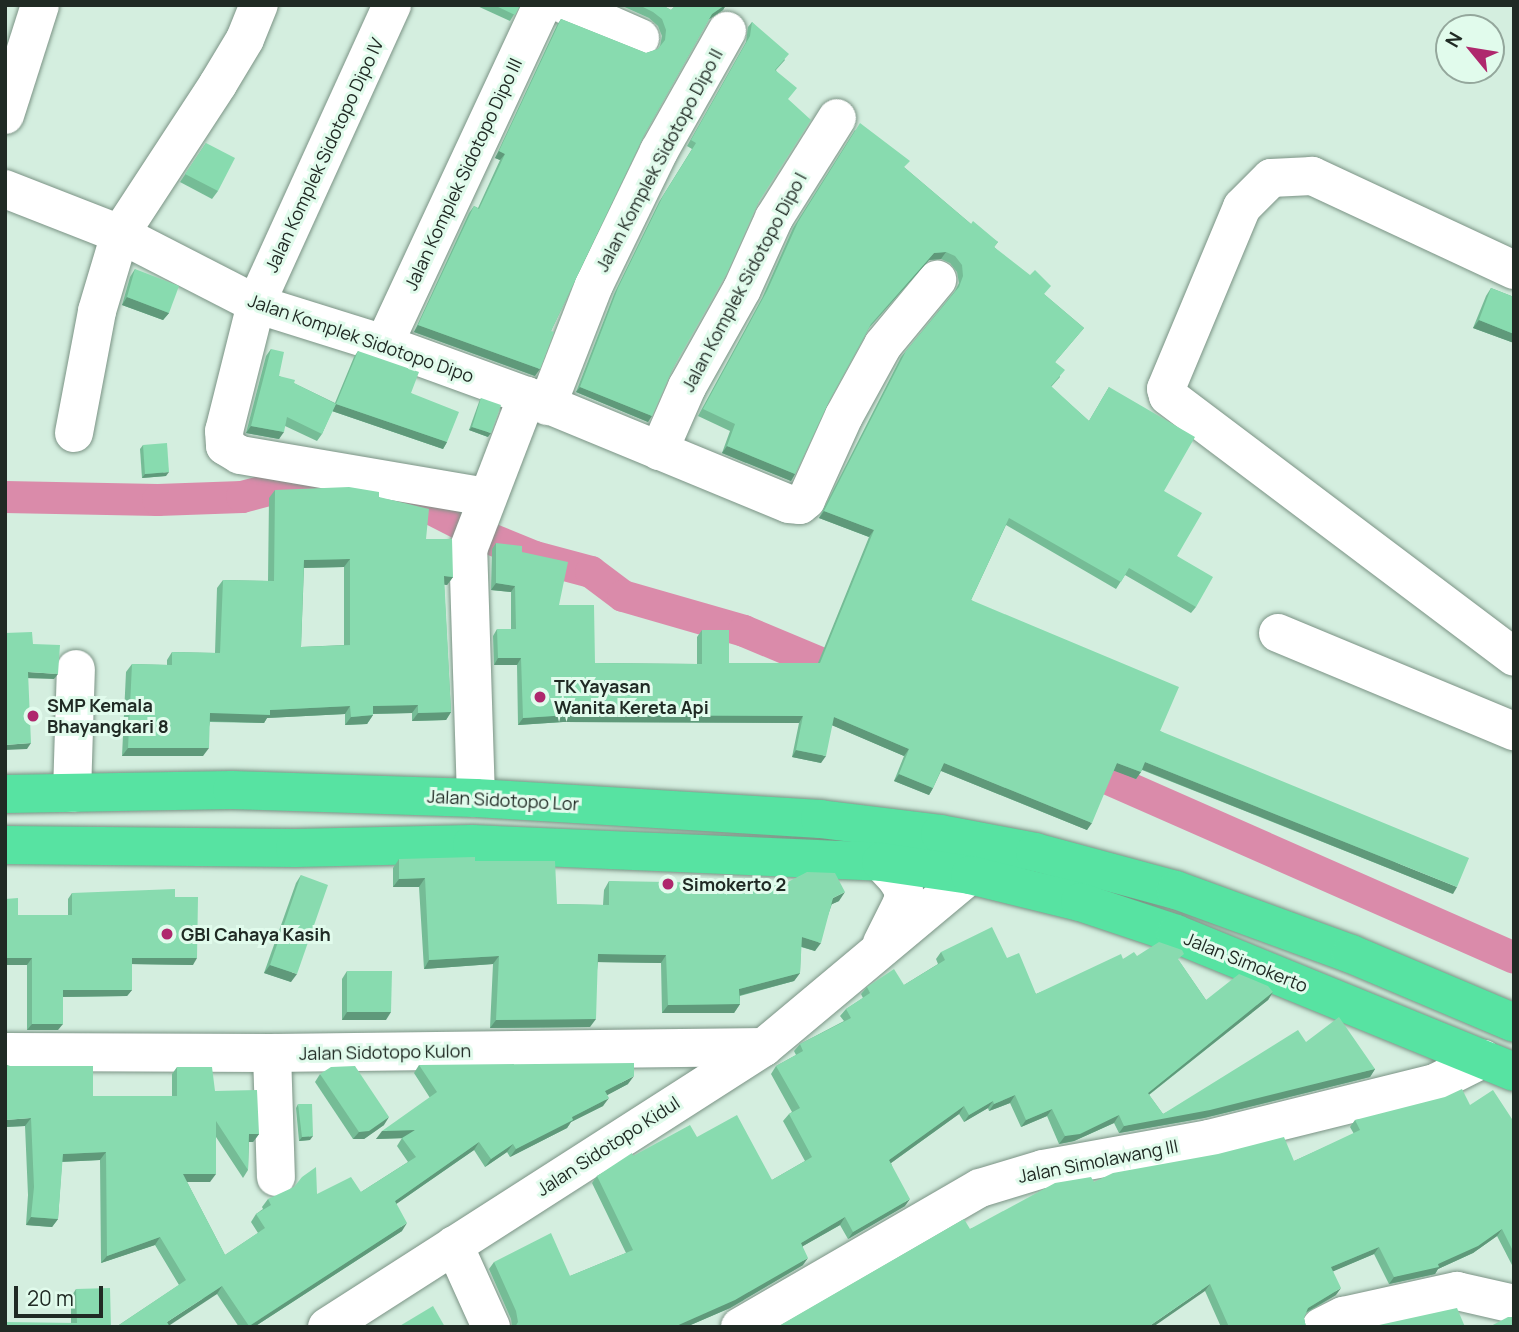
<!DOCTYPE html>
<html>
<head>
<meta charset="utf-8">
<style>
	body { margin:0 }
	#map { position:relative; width:1519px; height:1332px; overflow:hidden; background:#d4eedf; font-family:Manrope,sans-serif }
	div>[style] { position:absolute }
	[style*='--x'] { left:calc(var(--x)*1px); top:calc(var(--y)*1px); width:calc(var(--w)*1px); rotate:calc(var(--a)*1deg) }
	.canal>* { height:32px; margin:-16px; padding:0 16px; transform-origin:16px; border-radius:16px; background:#da8baa }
	.roads { filter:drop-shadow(0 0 2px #7b9385) drop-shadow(0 0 2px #7b9385) }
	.minor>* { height:38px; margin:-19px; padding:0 19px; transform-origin:19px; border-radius:19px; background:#fff }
	.highway>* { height:38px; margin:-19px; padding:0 19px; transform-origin:19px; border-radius:19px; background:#57e3a2 }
	.wall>* { inset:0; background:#75bc96 }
	.shaded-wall>* { inset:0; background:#5f997a }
	.building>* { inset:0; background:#88dbaf }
	.dots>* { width:19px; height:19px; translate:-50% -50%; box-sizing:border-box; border:4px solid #e1fbec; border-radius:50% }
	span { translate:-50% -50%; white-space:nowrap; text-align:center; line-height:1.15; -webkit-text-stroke:6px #e1fbec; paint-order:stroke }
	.street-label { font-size:18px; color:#202a24 }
	.poi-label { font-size:18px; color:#202a24; font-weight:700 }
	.left { translate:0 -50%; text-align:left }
	.frame { position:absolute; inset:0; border:7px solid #202a24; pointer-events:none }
	.north { position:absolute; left:1435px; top:14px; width:70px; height:70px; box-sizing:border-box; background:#e1fbec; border:2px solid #94a79c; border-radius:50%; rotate:300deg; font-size:19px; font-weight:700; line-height:28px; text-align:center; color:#202a24 }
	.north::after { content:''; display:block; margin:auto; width:24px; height:32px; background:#af286d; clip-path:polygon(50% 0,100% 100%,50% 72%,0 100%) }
	.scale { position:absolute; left:14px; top:1286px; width:89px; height:32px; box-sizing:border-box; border:4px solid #202a24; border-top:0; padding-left:9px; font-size:21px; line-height:24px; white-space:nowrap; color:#202a24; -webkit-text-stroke:5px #e1fbec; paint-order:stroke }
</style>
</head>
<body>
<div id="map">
	<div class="canal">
		<i style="--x:388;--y:487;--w:110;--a:27"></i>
		<i style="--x:486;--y:537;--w:53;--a:22.2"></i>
		<i style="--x:535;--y:557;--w:58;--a:15"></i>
		<i style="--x:591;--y:572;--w:40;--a:37"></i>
		<i style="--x:623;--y:596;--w:126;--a:16.1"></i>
		<i style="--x:744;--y:631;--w:125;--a:22.7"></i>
		<i style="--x:5;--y:497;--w:153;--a:1.1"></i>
		<i style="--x:158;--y:500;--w:84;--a:-2"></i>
		<i style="--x:242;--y:497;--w:80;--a:-14.6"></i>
		<i style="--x:319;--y:477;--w:18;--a:9"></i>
		<i style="--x:1070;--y:762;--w:485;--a:23.8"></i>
	</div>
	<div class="roads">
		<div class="minor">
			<i style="--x:392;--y:5;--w:328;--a:114.5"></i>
			<i style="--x:256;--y:304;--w:131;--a:104.1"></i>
			<i style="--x:224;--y:431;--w:15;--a:86"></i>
			<i style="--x:225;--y:446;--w:17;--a:31"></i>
			<i style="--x:240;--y:455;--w:250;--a:9.7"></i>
			<i style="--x:565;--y:5;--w:82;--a:23.7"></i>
			<i style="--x:5;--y:115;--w:115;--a:-72.3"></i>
			<i style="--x:5;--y:189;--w:123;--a:21.4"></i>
			<i style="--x:120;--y:234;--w:153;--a:27.2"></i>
			<i style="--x:256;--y:304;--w:134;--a:17.4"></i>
			<i style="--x:384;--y:344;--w:152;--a:20"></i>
			<i style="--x:527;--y:396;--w:283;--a:22.4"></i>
			<i style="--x:789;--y:504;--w:11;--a:5"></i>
			<i style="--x:800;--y:505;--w:8;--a:-40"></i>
			<i style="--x:806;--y:500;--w:92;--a:-65.7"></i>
			<i style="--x:844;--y:416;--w:81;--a:-61.2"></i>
			<i style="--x:883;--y:345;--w:85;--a:-50.3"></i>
			<i style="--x:1514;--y:270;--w:223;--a:-155"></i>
			<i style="--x:1312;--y:176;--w:41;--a:177.2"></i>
			<i style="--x:1271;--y:178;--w:41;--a:135"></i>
			<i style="--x:1242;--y:207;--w:197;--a:112.7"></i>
			<i style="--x:1166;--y:389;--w:7;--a:74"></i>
			<i style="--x:1168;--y:396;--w:433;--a:37"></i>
			<i style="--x:384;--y:344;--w:374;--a:-65"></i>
			<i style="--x:547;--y:406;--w:130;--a:-68.8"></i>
			<i style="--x:594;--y:285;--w:149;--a:-64.1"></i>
			<i style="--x:659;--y:151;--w:138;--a:-60.5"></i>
			<i style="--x:74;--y:433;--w:124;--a:-79.3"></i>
			<i style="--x:97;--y:311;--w:80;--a:-73.4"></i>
			<i style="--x:120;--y:234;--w:179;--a:-56.8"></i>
			<i style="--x:218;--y:84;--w:52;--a:-59"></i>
			<i style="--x:245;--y:39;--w:37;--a:-68"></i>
			<i style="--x:659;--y:451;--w:70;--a:-66.4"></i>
			<i style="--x:687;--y:387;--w:112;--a:-60.7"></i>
			<i style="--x:742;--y:289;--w:78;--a:-65.7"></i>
			<i style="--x:774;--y:218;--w:118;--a:-57.8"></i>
			<i style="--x:1278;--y:633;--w:256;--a:22.6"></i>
			<i style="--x:72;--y:793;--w:124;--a:-88.2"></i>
			<i style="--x:476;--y:798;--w:248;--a:-91.8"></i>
			<i style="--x:468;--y:550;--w:165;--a:-69"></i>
			<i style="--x:881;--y:862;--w:22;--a:47"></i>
			<i style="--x:896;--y:878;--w:15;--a:58"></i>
			<i style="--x:904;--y:891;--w:12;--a:99"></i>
			<i style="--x:902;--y:903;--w:45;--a:116.6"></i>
			<i style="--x:5;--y:1052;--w:267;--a:0.2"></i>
			<i style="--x:272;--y:1053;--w:492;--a:-0.7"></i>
			<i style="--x:272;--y:1053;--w:124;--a:88.2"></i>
			<i style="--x:454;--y:1245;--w:90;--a:65.7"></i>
			<i style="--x:327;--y:1327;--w:519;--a:-32.65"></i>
			<i style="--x:764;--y:1047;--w:268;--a:-39.9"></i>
			<i style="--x:970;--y:875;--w:26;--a:-47"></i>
			<i style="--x:740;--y:1327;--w:277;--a:-30.1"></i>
			<i style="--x:980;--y:1188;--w:66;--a:-16.8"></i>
			<i style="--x:1043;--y:1169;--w:169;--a:-10.2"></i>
			<i style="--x:1209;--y:1139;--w:233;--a:-13.9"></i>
			<i style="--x:1435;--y:1083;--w:54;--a:-26.6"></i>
			<i style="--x:1321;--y:1327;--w:25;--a:-27"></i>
			<i style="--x:1343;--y:1316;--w:117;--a:-12.4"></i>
			<i style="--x:1457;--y:1291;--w:58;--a:12.8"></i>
		</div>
		<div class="highway">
			<i style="--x:5;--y:794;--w:227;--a:-1"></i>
			<i style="--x:232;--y:790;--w:244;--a:1.9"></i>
			<i style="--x:476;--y:798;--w:345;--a:3.5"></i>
			<i style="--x:820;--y:819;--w:121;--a:7.1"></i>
			<i style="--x:940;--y:834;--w:97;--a:10.7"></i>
			<i style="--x:1035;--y:852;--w:146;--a:15.1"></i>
			<i style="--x:1176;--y:890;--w:186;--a:20.1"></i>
			<i style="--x:1351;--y:954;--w:177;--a:22.9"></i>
			<i style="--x:5;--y:845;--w:290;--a:0.6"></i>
			<i style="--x:295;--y:848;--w:177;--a:-1.3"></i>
			<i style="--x:472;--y:844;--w:409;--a:2.5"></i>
			<i style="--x:881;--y:862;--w:90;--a:8.3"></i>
			<i style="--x:970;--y:875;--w:113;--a:13.8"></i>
			<i style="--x:1080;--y:902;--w:101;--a:18.4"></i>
			<i style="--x:1176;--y:934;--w:365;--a:22.2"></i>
		</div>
	</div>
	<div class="wall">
		<i style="clip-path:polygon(475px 5px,520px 5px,510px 21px)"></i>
		<i style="clip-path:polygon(620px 5px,662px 5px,671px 10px,676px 5px,726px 5px,723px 10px,709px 19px,644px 135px,551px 331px,535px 376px,414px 332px,469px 213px,474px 206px,478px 208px,500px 160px,495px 158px,557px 25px,561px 19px,646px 53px,658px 49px,660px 46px,662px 36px,658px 26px,649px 18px)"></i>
		<i style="clip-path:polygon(752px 22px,785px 60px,776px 70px,788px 100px,758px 203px,672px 370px,648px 422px,576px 392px,614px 294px,659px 202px,692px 149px,687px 146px,746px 42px,748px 27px)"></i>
		<i style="clip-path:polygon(855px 130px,905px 168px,971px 224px,998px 242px,994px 247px,1045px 295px,1084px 328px,1055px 362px,1060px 377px,1051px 387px,1089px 421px,1109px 387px,1164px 491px,1177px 556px,1196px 607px,1191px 613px,1125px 575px,1116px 589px,1006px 525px,971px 600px,1160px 731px,1453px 894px,1142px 770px,1136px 779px,1114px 770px,1087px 830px,941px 771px,933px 788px,929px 795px,894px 781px,904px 756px,832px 725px,821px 763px,792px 757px,799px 723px,563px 722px,518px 725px,517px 665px,494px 665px,493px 636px,497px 629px,511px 629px,511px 592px,491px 590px,492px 549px,496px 543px,522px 552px,559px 605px,595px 663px,697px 664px,697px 637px,702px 630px,729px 663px,818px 663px,869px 537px,819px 518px,901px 357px,955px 291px,959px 283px,957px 272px,950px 263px,941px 259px,929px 260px,869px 328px,830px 399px,795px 474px,791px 481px,722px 453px,730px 431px,698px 416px,762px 298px,793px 228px)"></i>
		<i style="clip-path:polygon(206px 143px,218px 191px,212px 199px,180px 182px)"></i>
		<i style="clip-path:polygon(135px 269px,169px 313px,163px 320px,122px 305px,130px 277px)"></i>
		<i style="clip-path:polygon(1491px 288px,1514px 297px,1514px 343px,1473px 328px,1486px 296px)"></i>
		<i style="clip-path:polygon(271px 349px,279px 376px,335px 403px,354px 357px,358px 351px,411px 393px,447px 442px,443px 449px,332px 411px,322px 434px,317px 441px,285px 426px,279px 439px,246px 433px,266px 356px)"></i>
		<i style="clip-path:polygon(481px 398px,488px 437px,469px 430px,479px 402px)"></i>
		<i style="clip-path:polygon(143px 445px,166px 476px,142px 478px,140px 449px)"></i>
		<i style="clip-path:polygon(evenodd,275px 490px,379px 497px,426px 539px,453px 577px,447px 585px,444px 584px,451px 712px,446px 720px,412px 721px,412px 713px,373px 714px,373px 715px,367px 724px,345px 725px,345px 714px,267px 718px,264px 723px,210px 722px,203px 756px,122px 756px,126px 672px,132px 664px,167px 665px,167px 660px,172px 652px,215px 653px,217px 588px,223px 580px,268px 581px,269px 498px,275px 490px,344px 567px,344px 645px,301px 647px,304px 568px,344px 567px)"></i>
		<i style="clip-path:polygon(399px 859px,475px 861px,557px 904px,603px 905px,604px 890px,609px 881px,839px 901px,832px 904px,815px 951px,801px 947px,800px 973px,794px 981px,740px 996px,740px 1004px,734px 1013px,662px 1013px,661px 963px,598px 962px,590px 1027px,490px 1028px,493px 964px,424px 969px,419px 887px,393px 887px,393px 868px)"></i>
		<i style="clip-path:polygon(301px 875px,291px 982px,264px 973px,296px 883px)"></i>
		<i style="clip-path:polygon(72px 893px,175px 897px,193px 965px,132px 964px,132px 990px,127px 996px,63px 997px,58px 1030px,27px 1030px,27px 965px,5px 965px,5px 899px,18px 915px,68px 915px,68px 899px)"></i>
		<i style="clip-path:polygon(941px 952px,1007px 958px,1036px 994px,1123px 959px,1137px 956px,1179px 961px,1206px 1000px,1273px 992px,1268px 1000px,1149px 1095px,1163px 1114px,1306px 1042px,1375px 1069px,1370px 1077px,1204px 1118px,1119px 1133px,1114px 1123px,1074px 1141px,1059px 1144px,1047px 1116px,1021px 1127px,1010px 1103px,989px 1111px,988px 1108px,964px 1122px,959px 1114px,891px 1163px,905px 1206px,848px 1239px,840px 1225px,803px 1246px,803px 1265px,730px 1308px,686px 1327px,512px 1327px,511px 1319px,489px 1269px,494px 1262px,570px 1276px,626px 1253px,592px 1183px,597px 1176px,633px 1156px,697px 1137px,772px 1180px,805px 1161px,783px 1121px,789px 1114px,792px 1112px,771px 1074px,776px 1066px,796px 1055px,794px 1051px,800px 1044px,844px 1021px,840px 1016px,846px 1009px,863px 998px,861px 994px,867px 987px,904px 985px,938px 964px,936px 959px)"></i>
		<i style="clip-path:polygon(347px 971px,386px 1020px,342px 1020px,342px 979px)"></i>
		<i style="clip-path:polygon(419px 1065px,628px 1084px,607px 1095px,603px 1106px,571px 1122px,567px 1128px,510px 1157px,507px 1152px,485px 1167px,474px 1150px,396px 1204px,402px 1231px,254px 1327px,239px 1327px,217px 1294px,116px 1327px,179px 1285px,155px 1245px,101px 1263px,100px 1160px,62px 1162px,58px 1219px,52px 1227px,26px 1225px,28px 1195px,25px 1126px,5px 1127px,93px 1096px,172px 1096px,172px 1074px,177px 1067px,215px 1091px,259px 1134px,253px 1142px,249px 1142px,248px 1170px,243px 1178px,216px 1137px,210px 1182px,187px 1182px,225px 1255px,258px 1233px,251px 1222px,256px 1214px,263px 1209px,262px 1207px,268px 1199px,317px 1194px,361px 1192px,408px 1162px,397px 1146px,402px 1138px,376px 1139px,430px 1098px,414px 1073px)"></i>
		<i style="clip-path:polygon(320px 1074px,384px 1125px,364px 1139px,353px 1139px,315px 1082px)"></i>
		<i style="clip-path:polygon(298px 1104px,310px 1140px,299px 1141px,296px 1108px)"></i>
		<i style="clip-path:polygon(1470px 1105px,1514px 1122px,1514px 1264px,1512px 1265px,1497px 1236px,1473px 1253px,1438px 1269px,1435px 1274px,1389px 1284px,1374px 1254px,1333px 1271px,1336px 1295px,1306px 1313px,1304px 1318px,1306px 1327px,1221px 1327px,1205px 1291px,970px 1229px,1094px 1182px,1294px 1161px,1354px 1134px,1350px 1127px,1355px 1120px)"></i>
		<i style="clip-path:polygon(76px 1289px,111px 1327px,71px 1323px,71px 1297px)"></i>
	</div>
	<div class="shaded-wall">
		<i style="clip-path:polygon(725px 5px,726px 5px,723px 10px,708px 20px,712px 14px)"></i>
		<i style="clip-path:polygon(499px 151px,505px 154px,500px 160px,495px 158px)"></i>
		<i style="clip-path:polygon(946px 252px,941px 259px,929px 260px,866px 331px,934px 253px)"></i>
		<i style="clip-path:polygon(127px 297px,169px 313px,163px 320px,122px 305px)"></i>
		<i style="clip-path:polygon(1479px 320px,1514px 334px,1514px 343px,1473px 328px)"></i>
		<i style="clip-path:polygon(418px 325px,540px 369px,535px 376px,414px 332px)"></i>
		<i style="clip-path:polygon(580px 387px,652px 416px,648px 422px,576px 392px)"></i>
		<i style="clip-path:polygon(336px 404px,447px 442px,443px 449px,332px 411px)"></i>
		<i style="clip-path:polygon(251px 426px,284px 432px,279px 439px,246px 433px)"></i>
		<i style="clip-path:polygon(472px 427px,491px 433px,488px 437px,469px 430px)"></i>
		<i style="clip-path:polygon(727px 446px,795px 474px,791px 481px,722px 453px)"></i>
		<i style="clip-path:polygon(169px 472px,166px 476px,142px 478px,145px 474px)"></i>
		<i style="clip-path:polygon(824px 511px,874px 530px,869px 537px,819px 518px)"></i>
		<i style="clip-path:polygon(350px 559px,344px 567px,299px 568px,304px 560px)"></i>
		<i style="clip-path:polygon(444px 576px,453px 577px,447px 585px,438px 584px)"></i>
		<i style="clip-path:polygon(496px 583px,515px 586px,511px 592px,491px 590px)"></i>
		<i style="clip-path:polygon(498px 658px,521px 658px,517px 665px,494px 665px)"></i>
		<i style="clip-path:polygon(28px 672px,58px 674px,54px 679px,24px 678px)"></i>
		<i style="clip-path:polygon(418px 705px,412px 713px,367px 714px,373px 706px)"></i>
		<i style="clip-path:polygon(350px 706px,345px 714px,267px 718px,264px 723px,204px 721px,210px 713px)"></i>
		<i style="clip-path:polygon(451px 712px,446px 720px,412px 721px,418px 713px)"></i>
		<i style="clip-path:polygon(373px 715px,367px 724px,345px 725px,351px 717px)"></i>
		<i style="clip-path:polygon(568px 715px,803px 716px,799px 723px,563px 722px,518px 725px,523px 718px)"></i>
		<i style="clip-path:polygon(834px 717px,909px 749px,904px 756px,829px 724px)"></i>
		<i style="clip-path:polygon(31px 743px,27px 749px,5px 750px,5px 745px)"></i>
		<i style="clip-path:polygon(128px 748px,209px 748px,203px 756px,122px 756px)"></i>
		<i style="clip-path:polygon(796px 750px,826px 756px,821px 763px,792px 757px)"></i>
		<i style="clip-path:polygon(1145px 762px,1457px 887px,1453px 894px,1141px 769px)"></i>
		<i style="clip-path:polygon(944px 763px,1092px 823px,1087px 830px,939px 770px)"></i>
		<i style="clip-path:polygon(1117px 763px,1141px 772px,1136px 779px,1112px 770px)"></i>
		<i style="clip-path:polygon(899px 774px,933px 788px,929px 795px,894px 781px)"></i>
		<i style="clip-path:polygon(425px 878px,419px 887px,393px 887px,399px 879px)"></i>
		<i style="clip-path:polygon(845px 892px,839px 901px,828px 906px,833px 898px)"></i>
		<i style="clip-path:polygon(802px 937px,821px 943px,815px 951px,796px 945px)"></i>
		<i style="clip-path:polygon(598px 954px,666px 955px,661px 963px,592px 962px)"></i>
		<i style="clip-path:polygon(499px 956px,493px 964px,424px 969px,429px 960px)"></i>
		<i style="clip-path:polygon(5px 958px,32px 958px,27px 965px,5px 965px)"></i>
		<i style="clip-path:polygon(132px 958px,197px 958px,193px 965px,127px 964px)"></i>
		<i style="clip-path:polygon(270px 965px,297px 974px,291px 982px,264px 973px)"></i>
		<i style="clip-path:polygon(800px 973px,794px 981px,734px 997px,739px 989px)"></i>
		<i style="clip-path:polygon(63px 990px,132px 990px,127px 996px,58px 997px)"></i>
		<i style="clip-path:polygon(1273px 992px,1268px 1000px,1142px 1100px,1148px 1093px)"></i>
		<i style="clip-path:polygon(740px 1004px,734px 1013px,662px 1013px,668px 1005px)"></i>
		<i style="clip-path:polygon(347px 1012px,391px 1012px,386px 1020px,342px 1020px)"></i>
		<i style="clip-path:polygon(596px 1019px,590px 1027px,490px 1028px,496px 1020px)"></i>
		<i style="clip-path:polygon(32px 1024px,63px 1024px,58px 1030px,27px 1030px)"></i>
		<i style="clip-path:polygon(1375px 1069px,1370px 1077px,1204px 1118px,1119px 1133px,1124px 1126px)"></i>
		<i style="clip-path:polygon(634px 1076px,628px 1084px,600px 1099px,605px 1091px)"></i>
		<i style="clip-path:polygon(1015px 1095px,1010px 1103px,989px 1111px,994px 1104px)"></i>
		<i style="clip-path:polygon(609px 1098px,603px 1106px,571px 1122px,567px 1128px,510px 1157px,516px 1149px,572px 1117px)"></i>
		<i style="clip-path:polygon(993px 1101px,988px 1108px,964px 1122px,969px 1115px)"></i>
		<i style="clip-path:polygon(964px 1106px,959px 1114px,884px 1168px,889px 1160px)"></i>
		<i style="clip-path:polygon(1052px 1109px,1047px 1116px,1021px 1127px,1026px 1120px)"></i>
		<i style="clip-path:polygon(1119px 1115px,1114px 1123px,1074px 1141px,1059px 1144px,1065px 1136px)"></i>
		<i style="clip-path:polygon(389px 1117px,384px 1125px,364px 1139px,353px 1139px,359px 1132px)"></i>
		<i style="clip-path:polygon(31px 1118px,25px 1126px,5px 1127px,5px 1120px)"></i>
		<i style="clip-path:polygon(415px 1130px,409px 1138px,376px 1139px,382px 1131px)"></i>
		<i style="clip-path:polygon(249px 1134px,259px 1134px,253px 1142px,243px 1142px)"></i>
		<i style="clip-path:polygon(313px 1136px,310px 1140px,299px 1141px,302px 1137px)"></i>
		<i style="clip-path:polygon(479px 1142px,474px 1150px,389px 1209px,395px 1201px)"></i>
		<i style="clip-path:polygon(513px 1144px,507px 1152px,485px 1167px,491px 1159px)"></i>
		<i style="clip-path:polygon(106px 1152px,100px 1160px,57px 1162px,63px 1154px)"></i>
		<i style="clip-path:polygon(183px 1174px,216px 1174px,210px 1182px,177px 1182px)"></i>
		<i style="clip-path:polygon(910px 1199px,905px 1206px,848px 1239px,853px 1232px)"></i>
		<i style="clip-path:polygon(31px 1217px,58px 1219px,52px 1227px,26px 1225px)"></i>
		<i style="clip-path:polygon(845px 1217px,840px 1225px,796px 1250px,801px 1243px)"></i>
		<i style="clip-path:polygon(407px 1223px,402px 1231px,254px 1327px,248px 1327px)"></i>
		<i style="clip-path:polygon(1502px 1229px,1497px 1236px,1473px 1253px,1438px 1269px,1435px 1274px,1389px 1284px,1394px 1277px,1438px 1264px)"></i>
		<i style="clip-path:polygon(160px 1237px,155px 1245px,101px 1263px,107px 1256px)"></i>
		<i style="clip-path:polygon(1379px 1247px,1374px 1254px,1327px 1274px,1331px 1267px)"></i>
		<i style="clip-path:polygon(808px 1258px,803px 1265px,730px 1308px,686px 1327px,674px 1327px)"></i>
		<i style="clip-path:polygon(1210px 1284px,1205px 1291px,1153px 1327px,1148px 1327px)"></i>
		<i style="clip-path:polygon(222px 1286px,217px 1294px,167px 1327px,167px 1322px)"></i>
		<i style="clip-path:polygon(1341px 1288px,1336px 1295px,1303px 1314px,1308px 1308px)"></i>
	</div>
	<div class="building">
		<i style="clip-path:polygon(494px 5px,520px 5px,515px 15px)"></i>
		<i style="clip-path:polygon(639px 5px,662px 5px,671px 10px,676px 5px,725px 5px,712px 14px,644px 135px,551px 331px,554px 332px,540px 369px,418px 325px,474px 206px,479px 209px,505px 154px,499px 151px,561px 19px,646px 53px,658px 49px,665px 40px,666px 30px,662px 19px,653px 12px)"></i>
		<i style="clip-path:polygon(752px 22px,789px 54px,775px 70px,797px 88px,788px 99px,811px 120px,758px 203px,727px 273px,672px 370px,652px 416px,580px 387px,618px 288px,663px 196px,696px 143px,691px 140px,750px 36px)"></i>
		<i style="clip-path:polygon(860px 123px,910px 161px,904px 167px,971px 224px,973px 221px,998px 242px,994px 247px,1030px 275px,1035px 270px,1051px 286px,1044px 294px,1084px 328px,1055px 362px,1065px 370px,1051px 386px,1089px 421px,1109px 387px,1195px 437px,1164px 491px,1202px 513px,1177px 556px,1213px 577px,1196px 607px,1129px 568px,1121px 582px,1009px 518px,971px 600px,1179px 687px,1160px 731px,1469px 858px,1457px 887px,1145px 762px,1141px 772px,1117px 763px,1092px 823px,944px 763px,933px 788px,899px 774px,909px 749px,834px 717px,826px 756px,796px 750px,803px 716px,568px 715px,523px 718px,521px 658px,498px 658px,497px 629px,516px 629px,515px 586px,496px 583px,496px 543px,522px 546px,522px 552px,568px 562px,559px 605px,594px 605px,595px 663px,702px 664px,702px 630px,729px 630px,729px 663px,820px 663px,874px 530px,824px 511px,906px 351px,959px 287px,963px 276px,962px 265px,955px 256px,946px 252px,934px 253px,871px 324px,830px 399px,795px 474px,727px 446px,735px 424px,703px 409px,767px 291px,798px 222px)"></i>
		<i style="clip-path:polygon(206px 143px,235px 158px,218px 191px,185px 174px)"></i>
		<i style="clip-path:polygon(135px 269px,179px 286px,169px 313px,127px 297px)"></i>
		<i style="clip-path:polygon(1491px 288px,1514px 297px,1514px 334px,1479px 320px)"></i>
		<i style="clip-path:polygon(271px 349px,284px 352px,279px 376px,295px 380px,294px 383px,336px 404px,322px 434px,287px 417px,284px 432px,251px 426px)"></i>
		<i style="clip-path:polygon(358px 351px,419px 372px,411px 393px,459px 412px,447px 442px,336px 404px)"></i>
		<i style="clip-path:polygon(481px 398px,501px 405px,491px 433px,472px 427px)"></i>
		<i style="clip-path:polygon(167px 443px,169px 472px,145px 474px,143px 445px)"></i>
		<i style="clip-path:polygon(evenodd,349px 487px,379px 492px,379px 497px,429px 509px,426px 539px,452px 539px,453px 577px,444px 576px,451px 712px,418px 713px,418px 705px,373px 706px,373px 715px,351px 717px,350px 706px,270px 710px,270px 715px,210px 713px,209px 748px,128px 748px,132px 664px,172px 665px,172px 652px,220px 653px,223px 580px,274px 581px,275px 490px,349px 487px,350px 559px,350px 645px,301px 647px,304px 560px,350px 559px)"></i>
		<i style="clip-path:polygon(32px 632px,33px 644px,60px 645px,58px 674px,28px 672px,31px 743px,5px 745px,5px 633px)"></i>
		<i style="clip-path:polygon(475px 857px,475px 861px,555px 861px,557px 904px,609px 905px,609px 881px,784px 884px,807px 872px,835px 873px,845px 892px,833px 898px,821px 943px,802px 937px,800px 973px,739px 989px,740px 1004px,668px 1005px,666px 955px,598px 954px,596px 1019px,496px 1020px,499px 956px,429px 960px,425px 878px,399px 879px,399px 859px)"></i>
		<i style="clip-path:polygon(301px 875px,328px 885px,297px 974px,270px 965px)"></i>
		<i style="clip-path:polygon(175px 889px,175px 897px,198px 897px,197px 958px,132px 958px,132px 990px,63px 990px,63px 1024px,32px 1024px,32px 958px,5px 958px,5px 899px,18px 898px,18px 915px,72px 915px,72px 893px)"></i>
		<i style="clip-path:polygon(992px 927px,1007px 958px,1019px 953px,1036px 994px,1121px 954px,1123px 959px,1134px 952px,1137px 956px,1159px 942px,1182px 950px,1184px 954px,1178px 959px,1206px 1000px,1239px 974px,1268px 986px,1273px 992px,1148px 1093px,1163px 1114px,1298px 1030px,1306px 1042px,1339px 1017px,1375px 1069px,1210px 1110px,1124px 1126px,1119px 1115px,1080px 1134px,1065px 1136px,1052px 1109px,1026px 1120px,1015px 1095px,994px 1104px,993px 1101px,969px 1115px,964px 1106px,889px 1160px,910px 1199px,853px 1232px,845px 1217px,801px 1243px,808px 1258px,735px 1300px,674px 1327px,515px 1327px,518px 1322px,516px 1311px,494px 1262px,551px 1233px,570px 1276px,633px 1250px,597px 1176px,632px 1153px,633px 1156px,690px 1125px,697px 1137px,737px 1115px,772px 1180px,812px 1157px,789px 1114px,800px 1108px,776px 1066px,803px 1051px,800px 1044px,851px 1018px,846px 1009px,870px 993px,867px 987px,894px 969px,904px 985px,945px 960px,941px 952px)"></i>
		<i style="clip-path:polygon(347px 971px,392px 971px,391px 1012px,347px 1012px)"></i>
		<i style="clip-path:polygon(634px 1063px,634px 1076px,605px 1091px,609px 1098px,572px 1117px,573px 1120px,516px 1149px,513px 1144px,491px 1159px,479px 1142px,395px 1201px,407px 1223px,249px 1326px,222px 1286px,167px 1322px,170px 1327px,116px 1327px,186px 1280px,160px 1237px,107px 1256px,106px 1152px,63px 1154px,58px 1219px,31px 1217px,34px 1187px,31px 1118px,5px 1120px,5px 1064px,10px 1066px,93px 1066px,93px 1096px,177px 1096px,177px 1067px,212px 1067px,215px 1091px,257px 1090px,259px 1134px,249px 1134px,248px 1170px,216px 1121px,216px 1174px,183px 1174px,225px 1255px,265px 1228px,256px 1214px,271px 1205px,268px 1199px,294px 1187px,302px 1177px,316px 1167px,317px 1194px,351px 1177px,361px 1192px,416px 1157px,402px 1138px,415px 1130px,382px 1131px,437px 1092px,419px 1065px)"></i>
		<i style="clip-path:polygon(355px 1066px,389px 1117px,369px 1131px,359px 1132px,320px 1074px,331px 1067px)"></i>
		<i style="clip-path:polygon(1462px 1089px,1470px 1105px,1493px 1090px,1514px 1122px,1514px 1253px,1502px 1229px,1478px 1246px,1438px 1264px,1439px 1267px,1394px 1277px,1379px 1247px,1331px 1267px,1341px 1288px,1308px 1308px,1304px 1318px,1306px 1327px,1229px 1327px,1210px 1284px,1148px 1327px,777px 1327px,964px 1219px,970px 1229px,1055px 1183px,1091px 1177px,1094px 1182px,1113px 1173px,1218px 1154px,1284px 1137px,1294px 1161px,1360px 1130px,1355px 1120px,1445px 1097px)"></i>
		<i style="clip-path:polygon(298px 1104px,312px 1104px,313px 1136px,302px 1137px)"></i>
		<i style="clip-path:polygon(110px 1288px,111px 1327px,5px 1327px,5px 1322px,77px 1323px,76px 1289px)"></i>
		<i style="clip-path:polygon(433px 1306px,445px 1327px,398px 1327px)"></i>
		<i style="clip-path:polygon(1457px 1308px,1465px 1327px,1370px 1327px)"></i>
		<i style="clip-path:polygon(1508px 1317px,1514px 1317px,1514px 1327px,1489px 1327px)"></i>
	</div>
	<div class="dots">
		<i style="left:540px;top:697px;background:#af286d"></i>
		<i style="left:33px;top:716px;background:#af286d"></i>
		<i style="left:668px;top:884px;background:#af286d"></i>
		<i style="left:167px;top:934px;background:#af286d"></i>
	</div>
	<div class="street-label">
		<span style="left:324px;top:155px;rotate:-65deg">Jalan Komplek Sidotopo Dipo IV</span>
		<span style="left:659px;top:160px;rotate:-62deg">Jalan Komplek Sidotopo Dipo II</span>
		<span style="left:463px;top:174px;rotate:-65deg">Jalan Komplek Sidotopo Dipo III</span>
		<span style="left:744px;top:282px;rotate:-62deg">Jalan Komplek Sidotopo Dipo I</span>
		<span style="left:361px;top:338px;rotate:19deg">Jalan Komplek Sidotopo Dipo</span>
		<span style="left:503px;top:800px;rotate:3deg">Jalan Sidotopo Lor</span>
		<span style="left:1246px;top:962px;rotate:22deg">Jalan Simokerto</span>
		<span style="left:385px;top:1052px;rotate:-1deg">Jalan Sidotopo Kulon</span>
		<span style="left:608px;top:1146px;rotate:-33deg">Jalan Sidotopo Kidul</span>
		<span style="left:1098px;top:1161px;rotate:-11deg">Jalan Simolawang III</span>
	</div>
	<div class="poi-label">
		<span class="left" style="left:554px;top:697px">TK Yayasan<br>Wanita Kereta Api</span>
		<span class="left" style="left:47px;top:716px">SMP Kemala<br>Bhayangkari 8</span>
		<span class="left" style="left:682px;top:884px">Simokerto 2</span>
		<span class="left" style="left:181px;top:934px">GBI Cahaya Kasih</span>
	</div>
	<div class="frame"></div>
	<div class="north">N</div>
	<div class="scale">20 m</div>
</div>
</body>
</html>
